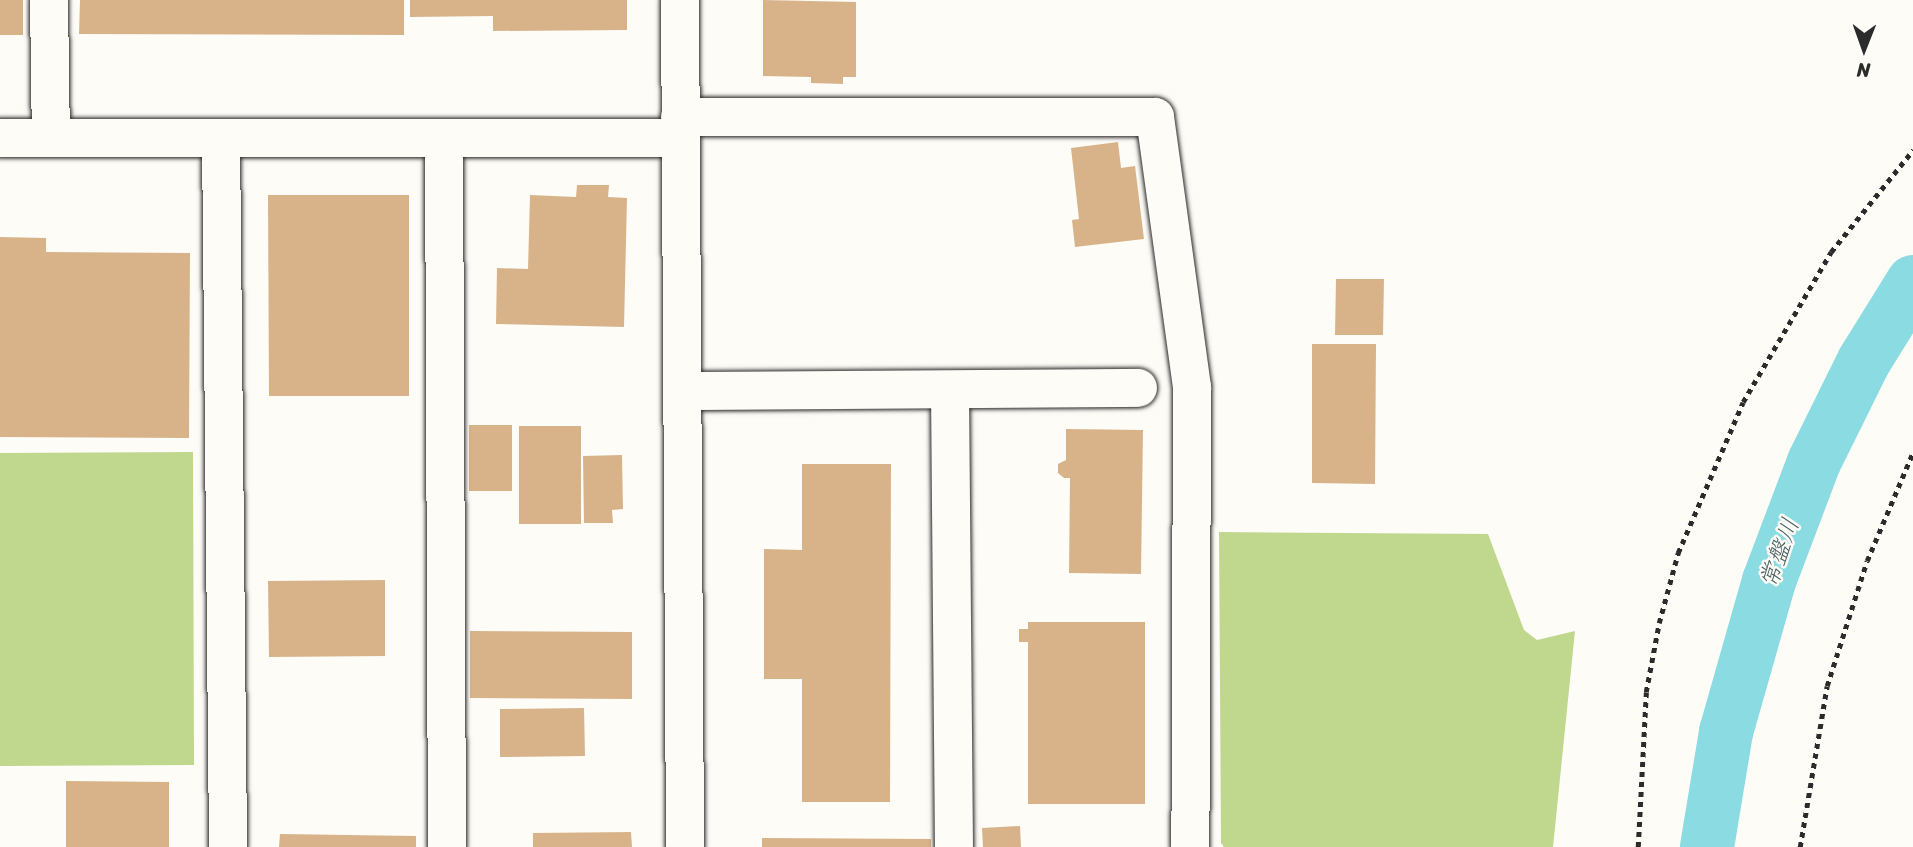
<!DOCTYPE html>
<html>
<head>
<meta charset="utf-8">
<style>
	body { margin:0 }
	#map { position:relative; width:1913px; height:847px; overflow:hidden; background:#fdfcf7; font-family:Sriracha,"Klee One",sans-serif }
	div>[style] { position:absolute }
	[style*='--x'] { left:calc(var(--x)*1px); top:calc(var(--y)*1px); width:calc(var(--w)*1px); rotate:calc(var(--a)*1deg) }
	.green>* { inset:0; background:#bfd88e }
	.river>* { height:54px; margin:-27px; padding:0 27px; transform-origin:27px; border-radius:27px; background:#8adbe2 }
	.building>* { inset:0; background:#d8b389 }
	.path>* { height:4.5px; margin-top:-2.25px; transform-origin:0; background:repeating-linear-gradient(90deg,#2b2b2b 0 5px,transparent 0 10px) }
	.roads { filter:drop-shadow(0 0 2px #2b2b2b) drop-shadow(0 0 2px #2b2b2b) }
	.minor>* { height:38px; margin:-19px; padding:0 19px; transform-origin:19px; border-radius:19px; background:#fdfcf7 }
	span { translate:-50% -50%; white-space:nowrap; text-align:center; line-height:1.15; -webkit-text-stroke:5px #fdfcf7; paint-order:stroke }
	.water-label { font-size:24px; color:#486062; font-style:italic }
	.north { position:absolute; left:1829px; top:14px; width:70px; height:70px; -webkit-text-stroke:5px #fdfcf7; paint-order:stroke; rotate:181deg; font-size:19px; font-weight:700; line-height:28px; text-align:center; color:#2b2b2b }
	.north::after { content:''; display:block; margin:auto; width:24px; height:32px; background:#2b2b2b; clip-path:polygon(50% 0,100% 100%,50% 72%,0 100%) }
</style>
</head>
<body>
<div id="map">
	<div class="green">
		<i style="clip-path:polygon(193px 452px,194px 765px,0 766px,0 453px)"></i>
		<i style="clip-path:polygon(1219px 532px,1488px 534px,1524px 630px,1537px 640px,1575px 631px,1553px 847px,1224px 847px,1221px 843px)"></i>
	</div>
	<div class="river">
		<i style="--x:1707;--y:847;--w:117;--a:-80.6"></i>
		<i style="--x:1726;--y:732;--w:157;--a:-74.1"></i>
		<i style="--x:1769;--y:581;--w:127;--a:-69.3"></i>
		<i style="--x:1814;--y:462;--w:113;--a:-63.7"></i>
		<i style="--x:1864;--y:361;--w:93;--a:-58.2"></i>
	</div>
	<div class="building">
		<i style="clip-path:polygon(0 0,23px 0,23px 35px,0 35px)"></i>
		<i style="clip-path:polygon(80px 0,404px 0,404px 35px,79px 34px)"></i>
		<i style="clip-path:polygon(410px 0,627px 0,627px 30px,493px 31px,493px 16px,410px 17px)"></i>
		<i style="clip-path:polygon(763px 0,856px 2px,856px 77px,843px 77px,843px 84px,811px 83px,811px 77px,763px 76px)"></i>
		<i style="clip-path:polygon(1118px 142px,1121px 168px,1135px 166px,1144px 239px,1075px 247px,1072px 220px,1079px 219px,1071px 148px)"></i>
		<i style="clip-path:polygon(577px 185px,609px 185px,608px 197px,627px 198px,624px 327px,496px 324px,497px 268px,528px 269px,530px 195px,576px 197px)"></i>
		<i style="clip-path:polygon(268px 195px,409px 195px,409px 396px,269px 396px)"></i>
		<i style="clip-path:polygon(0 237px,46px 238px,46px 252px,190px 253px,189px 438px,0 437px)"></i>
		<i style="clip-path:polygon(1336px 279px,1384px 279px,1383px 335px,1335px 335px)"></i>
		<i style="clip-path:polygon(1312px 344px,1376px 344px,1375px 484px,1312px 483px)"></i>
		<i style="clip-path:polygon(469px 425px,512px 425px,512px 491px,469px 491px)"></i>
		<i style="clip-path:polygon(519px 426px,581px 426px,581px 524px,519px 524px)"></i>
		<i style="clip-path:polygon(1066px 429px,1143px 430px,1141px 574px,1069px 573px,1070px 478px,1064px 478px,1058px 473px,1058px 464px,1066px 460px)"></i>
		<i style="clip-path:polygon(622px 455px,623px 509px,612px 510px,613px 523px,584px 523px,583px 456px)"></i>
		<i style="clip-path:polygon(802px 464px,891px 464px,890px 802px,802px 802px,802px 679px,764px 679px,764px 549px,802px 550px)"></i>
		<i style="clip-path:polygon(385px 580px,385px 656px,269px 657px,268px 581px)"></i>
		<i style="clip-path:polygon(1028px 622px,1145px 622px,1145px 804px,1028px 804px,1028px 642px,1019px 642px,1019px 629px,1028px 629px)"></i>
		<i style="clip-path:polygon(470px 631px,632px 632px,632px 699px,470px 698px)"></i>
		<i style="clip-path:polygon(584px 708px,585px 756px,500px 757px,500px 709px)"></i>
		<i style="clip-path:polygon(66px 781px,169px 782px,169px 847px,66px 847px)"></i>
		<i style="clip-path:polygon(1020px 826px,1021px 847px,983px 847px,982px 828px)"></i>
		<i style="clip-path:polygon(631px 832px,632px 847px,533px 847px,533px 833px)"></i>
		<i style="clip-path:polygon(280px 834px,416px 836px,416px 847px,279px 847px)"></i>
		<i style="clip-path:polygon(762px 838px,931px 839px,931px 847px,762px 847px)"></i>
	</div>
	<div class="path">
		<i style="--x:1638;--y:847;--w:155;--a:-87"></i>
		<i style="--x:1646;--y:692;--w:70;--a:-79.3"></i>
		<i style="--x:1659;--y:623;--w:73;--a:-74.8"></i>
		<i style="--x:1678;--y:553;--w:164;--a:-66.7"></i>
		<i style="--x:1743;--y:402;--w:174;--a:-59.6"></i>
		<i style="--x:1831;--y:252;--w:131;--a:-51.2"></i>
		<i style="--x:1800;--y:847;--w:163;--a:-80.5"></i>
		<i style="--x:1827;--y:686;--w:131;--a:-72.3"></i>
		<i style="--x:1867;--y:561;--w:118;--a:-67.1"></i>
	</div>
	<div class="roads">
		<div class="minor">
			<i style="--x:49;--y:0;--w:138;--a:89.2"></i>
			<i style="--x:680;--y:0;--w:847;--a:89.66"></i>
			<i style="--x:680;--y:117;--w:475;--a:0"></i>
			<i style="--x:1155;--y:117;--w:273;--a:82.2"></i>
			<i style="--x:1192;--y:387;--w:460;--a:90.2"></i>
			<i style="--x:0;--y:138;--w:681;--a:0"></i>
			<i style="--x:221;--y:138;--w:709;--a:89.43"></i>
			<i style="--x:444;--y:138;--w:709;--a:89.76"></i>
			<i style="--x:950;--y:390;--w:457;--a:89.5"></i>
			<i style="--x:682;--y:391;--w:456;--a:-0.4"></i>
		</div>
	</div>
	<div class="water-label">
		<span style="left:1780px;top:553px;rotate:-70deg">常盤川</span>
	</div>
	<div class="north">N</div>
</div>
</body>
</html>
